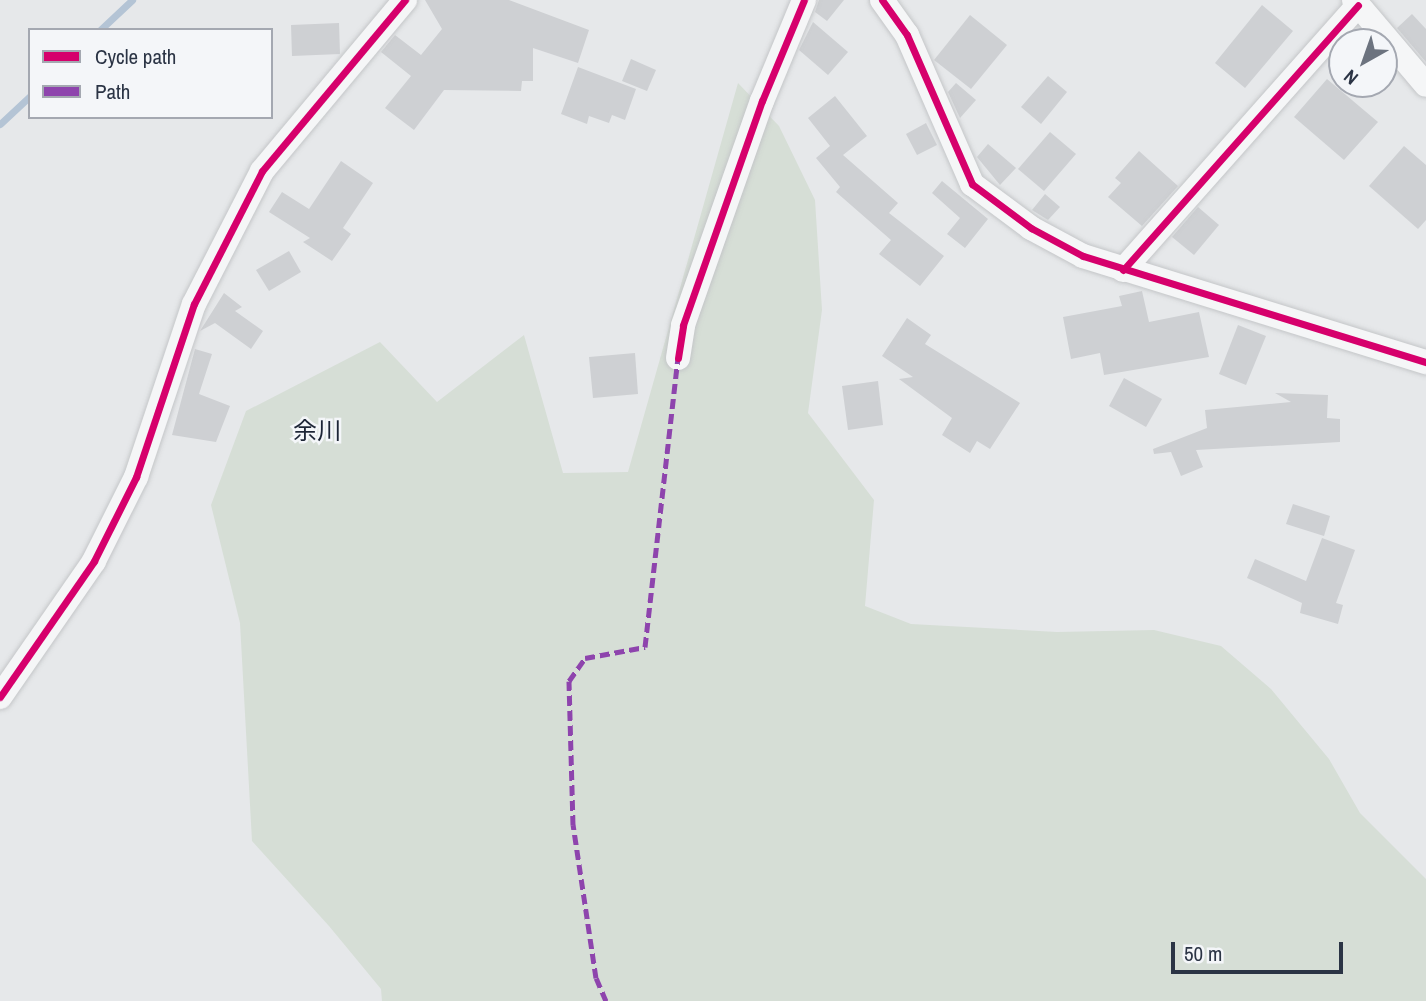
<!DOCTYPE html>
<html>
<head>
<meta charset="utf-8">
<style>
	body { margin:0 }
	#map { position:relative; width:1426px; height:1001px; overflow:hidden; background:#e6e8ea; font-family:"Archivo Narrow","Noto Sans JP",sans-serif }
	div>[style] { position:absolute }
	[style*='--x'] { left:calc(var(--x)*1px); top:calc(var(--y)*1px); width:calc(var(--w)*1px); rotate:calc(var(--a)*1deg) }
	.green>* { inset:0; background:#d6ded6 }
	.stream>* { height:7px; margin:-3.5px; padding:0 3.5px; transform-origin:3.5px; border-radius:3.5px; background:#b4c4d5 }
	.building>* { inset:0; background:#ced0d3 }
	.roads { filter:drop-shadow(0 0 2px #c4c6c8) drop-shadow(0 0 2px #c4c6c8) }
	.minor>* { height:24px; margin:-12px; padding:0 12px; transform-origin:12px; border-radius:12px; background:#f5f6f7 }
	.quiet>* { height:5px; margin-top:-2.5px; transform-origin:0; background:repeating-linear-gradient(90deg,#8e44ad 0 10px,transparent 0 15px) }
	.cycleway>* { height:7px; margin:-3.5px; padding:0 3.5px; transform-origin:3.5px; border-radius:3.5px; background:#d6006c }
	span { translate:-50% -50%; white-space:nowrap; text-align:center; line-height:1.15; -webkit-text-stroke:5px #f4f6f9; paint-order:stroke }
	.neighbourhood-label { font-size:24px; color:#1d2536 }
	.legend { position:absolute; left:28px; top:28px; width:245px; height:91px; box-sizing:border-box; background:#f4f6f9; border:2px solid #a4a8b1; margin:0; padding:9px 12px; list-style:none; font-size:21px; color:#2b3445 }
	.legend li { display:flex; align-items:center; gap:14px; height:35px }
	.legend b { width:35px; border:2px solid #a4a8b1 }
	.north { position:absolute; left:1328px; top:28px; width:70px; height:70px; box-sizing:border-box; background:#f4f6f9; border:2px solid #a4a8b1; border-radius:50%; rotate:220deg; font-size:19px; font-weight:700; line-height:28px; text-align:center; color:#2b3445 }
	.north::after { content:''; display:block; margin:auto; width:24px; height:32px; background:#6c737f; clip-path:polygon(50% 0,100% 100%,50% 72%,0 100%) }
	.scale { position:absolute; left:1171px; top:942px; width:172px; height:32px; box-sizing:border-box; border:4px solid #2b3445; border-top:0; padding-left:9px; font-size:21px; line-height:24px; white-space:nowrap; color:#2b3445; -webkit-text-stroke:5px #f4f6f9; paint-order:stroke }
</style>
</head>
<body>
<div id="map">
	<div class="green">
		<i style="clip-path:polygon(738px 83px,779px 126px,815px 200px,822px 310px,808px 413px,874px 500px,865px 606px,911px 624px,1057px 632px,1154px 630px,1221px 646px,1271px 689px,1329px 759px,1360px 813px,1426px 879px,1426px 1001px,382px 1001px,381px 989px,329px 926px,252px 841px,240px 623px,211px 505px,246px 411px,380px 342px,437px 402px,524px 335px,563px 473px,628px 472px)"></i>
	</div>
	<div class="stream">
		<i style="--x:100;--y:30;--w:44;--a:-43.2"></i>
		<i style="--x:0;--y:124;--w:41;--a:-43"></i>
	</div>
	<div class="building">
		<i style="clip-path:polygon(425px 0,509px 0,589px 30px,578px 63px,533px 48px,533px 81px,522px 81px,521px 91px,444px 90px,414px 130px,385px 108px,411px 76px,381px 52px,395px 35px,421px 55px,442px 29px)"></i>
		<i style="clip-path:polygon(819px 0,844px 0,827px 21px,815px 12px)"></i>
		<i style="clip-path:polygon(1262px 5px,1293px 31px,1245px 88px,1215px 63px)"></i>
		<i style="clip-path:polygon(1412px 14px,1426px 29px,1426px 62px,1397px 28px)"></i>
		<i style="clip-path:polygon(970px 15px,1007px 45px,971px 89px,934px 60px)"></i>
		<i style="clip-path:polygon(813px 22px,848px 52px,828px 75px,799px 50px)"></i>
		<i style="clip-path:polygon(339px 23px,340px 54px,292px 56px,291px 25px)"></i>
		<i style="clip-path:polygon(631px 59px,656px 70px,647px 91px,622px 81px)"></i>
		<i style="clip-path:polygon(578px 67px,636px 89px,625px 120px,612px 115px,609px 123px,589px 116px,587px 124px,561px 114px)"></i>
		<i style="clip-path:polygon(1048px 76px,1067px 92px,1041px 124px,1021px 107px)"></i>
		<i style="clip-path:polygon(1327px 79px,1378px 122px,1344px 160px,1294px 117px)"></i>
		<i style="clip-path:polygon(956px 83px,976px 100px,960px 118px,948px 92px)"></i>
		<i style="clip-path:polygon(835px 96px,867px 136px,843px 155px,898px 203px,889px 213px,944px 256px,920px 286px,879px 254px,891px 240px,836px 192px,840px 187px,816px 158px,830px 146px,808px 118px)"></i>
		<i style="clip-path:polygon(926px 123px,937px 145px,917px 155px,906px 134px)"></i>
		<i style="clip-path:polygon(1050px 132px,1076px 154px,1044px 191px,1018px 169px)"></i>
		<i style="clip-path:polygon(988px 144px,1016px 168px,1000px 185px,977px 157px)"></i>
		<i style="clip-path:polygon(1404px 146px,1426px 165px,1426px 220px,1418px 229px,1369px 186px)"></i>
		<i style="clip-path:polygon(1139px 151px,1178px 186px,1142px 226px,1108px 197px,1121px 183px,1115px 178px)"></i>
		<i style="clip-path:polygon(341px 161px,373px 183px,343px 228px,351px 234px,332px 261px,303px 242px,310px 238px,269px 212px,282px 192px,309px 209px)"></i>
		<i style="clip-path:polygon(942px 181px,988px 219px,965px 248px,947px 234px,960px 218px,932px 193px)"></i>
		<i style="clip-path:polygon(1045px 194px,1060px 207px,1048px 220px,1032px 210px)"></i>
		<i style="clip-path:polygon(1198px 207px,1219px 225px,1194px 255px,1172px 237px)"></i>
		<i style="clip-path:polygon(289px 251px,301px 272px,269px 291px,256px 270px)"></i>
		<i style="clip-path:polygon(1142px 291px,1149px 322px,1199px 312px,1209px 357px,1104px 375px,1100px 353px,1071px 359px,1063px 317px,1122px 306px,1119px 296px)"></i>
		<i style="clip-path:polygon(224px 293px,242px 307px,235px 311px,263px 331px,251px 349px,215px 323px,200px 331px)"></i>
		<i style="clip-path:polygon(907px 318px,931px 335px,925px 344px,1020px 403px,990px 449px,977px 441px,970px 453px,942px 435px,952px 418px,899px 379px,913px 377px,882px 356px)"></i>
		<i style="clip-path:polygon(1238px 325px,1266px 336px,1246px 385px,1219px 374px)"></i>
		<i style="clip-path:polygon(195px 349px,212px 354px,199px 394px,230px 406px,216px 442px,172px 435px)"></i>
		<i style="clip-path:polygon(635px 353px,638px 394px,593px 398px,589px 357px)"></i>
		<i style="clip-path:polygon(1124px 378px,1162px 399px,1146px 427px,1109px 406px)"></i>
		<i style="clip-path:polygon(878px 381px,883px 425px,848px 430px,842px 386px)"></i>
		<i style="clip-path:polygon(1275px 393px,1328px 395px,1327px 418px,1340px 419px,1340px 442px,1196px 450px,1203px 467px,1181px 476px,1171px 452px,1154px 454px,1153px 449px,1207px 428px,1205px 410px,1291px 402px)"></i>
		<i style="clip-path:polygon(1293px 504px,1330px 516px,1324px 536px,1286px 524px)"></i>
		<i style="clip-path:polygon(1322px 538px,1355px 550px,1336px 603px,1343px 605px,1338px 624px,1300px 613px,1302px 603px,1247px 578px,1255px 559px,1306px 581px)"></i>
	</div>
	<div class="roads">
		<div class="minor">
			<i style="--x:882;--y:0;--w:43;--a:54.5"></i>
			<i style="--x:907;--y:35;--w:163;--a:66.4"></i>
			<i style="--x:972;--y:184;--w:74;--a:36.7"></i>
			<i style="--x:1031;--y:228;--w:59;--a:28.3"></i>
			<i style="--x:1083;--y:256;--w:359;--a:17.2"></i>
			<i style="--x:1354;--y:0;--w:111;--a:49.7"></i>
			<i style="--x:1123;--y:270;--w:354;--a:-48.4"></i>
			<i style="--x:678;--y:358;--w:33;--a:-81"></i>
			<i style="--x:683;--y:325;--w:238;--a:-70.6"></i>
			<i style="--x:762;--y:101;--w:109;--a:-67.4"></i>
			<i style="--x:0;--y:697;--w:165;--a:-55.3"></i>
			<i style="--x:94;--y:561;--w:94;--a:-63.4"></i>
			<i style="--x:136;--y:477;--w:182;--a:-71.5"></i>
			<i style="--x:194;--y:304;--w:149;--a:-62.9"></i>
			<i style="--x:262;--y:171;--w:223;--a:-50.1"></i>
		</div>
	</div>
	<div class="quiet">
		<i style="--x:606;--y:1001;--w:25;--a:-113"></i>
		<i style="--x:596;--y:978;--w:155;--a:-98.5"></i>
		<i style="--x:573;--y:825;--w:144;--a:-91.6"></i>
		<i style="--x:569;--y:681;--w:28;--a:-55"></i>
		<i style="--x:585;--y:658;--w:61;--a:-10.4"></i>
		<i style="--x:645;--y:647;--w:291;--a:-83.5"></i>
	</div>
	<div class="cycleway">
		<i style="--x:882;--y:0;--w:43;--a:54.5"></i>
		<i style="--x:907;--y:35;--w:163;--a:66.4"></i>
		<i style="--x:972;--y:184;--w:74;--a:36.7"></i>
		<i style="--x:1031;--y:228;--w:59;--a:28.3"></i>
		<i style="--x:1083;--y:256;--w:359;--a:17.2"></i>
		<i style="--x:1123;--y:270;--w:354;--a:-48.4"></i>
		<i style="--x:678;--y:358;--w:33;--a:-81"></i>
		<i style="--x:683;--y:325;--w:238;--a:-70.6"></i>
		<i style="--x:762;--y:101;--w:109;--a:-67.4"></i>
		<i style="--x:0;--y:697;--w:165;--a:-55.3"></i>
		<i style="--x:94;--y:561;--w:94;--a:-63.4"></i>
		<i style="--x:136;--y:477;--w:182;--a:-71.5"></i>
		<i style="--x:194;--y:304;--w:149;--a:-62.9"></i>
		<i style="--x:262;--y:171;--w:223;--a:-50.1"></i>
	</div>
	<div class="neighbourhood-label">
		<span style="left:317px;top:431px">余川</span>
	</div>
	<ul class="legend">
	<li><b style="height:9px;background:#d6006c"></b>Cycle path</li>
	<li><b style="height:9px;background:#8e44ad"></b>Path</li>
	</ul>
	<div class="north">N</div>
	<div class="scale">50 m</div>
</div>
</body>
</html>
